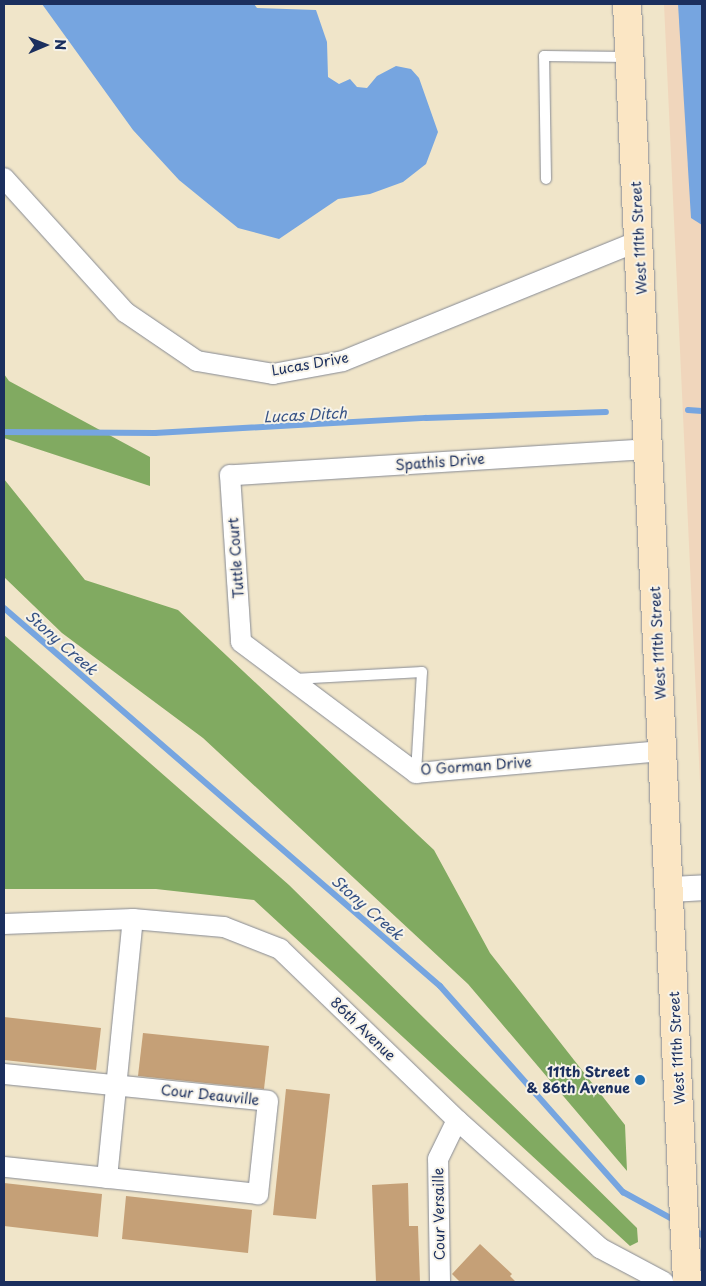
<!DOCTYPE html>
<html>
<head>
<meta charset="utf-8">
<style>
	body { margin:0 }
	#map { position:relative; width:706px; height:1286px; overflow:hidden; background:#f0e5c9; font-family:"Playpen Sans",sans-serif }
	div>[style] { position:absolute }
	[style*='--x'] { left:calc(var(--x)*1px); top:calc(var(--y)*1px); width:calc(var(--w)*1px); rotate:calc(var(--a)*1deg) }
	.built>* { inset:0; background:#f0d6bc }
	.forest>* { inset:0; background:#81aa61 }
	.water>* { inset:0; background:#76a5e0 }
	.stream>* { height:6px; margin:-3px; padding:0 3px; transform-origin:3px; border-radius:3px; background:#76a5e0 }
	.building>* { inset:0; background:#c5a077 }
	.roads { filter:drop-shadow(0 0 1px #868a94) drop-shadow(0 0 1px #868a94) }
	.service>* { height:10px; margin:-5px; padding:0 5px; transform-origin:5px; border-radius:5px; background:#fff }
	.minor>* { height:20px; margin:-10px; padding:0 10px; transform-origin:10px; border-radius:10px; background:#fff }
	.tertiary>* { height:25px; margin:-12.5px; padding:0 12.5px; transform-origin:12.5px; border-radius:12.5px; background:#fff }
	.secondary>* { height:28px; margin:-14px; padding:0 14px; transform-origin:14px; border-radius:14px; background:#fbe6c4 }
	.dots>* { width:14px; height:14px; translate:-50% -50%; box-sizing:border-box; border:2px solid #f7f3e8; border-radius:50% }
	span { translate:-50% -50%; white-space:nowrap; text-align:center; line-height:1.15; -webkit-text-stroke:4px #f7f3e8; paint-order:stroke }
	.street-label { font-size:14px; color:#1b2f5e }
	.poi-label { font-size:14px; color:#1b2f5e; font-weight:700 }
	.right { translate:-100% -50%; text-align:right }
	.water-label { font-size:15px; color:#365285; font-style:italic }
	.frame { position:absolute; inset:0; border:5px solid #1b2f5e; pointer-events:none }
	.north { position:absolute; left:20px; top:20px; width:50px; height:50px; -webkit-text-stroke:4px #f7f3e8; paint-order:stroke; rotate:89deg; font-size:14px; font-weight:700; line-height:20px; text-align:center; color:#1b2f5e }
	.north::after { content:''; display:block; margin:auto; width:18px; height:22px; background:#1b2f5e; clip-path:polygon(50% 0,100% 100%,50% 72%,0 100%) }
</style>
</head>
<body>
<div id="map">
	<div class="built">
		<i style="clip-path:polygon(664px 4px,702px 4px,702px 826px)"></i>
	</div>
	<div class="forest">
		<i style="clip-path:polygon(4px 374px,9px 381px,150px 457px,150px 486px,4px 438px)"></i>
		<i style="clip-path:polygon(4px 479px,85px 580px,178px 610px,434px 850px,490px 953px,625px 1125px,627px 1171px,468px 984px,203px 738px,62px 633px,4px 577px)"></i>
		<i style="clip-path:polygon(4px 635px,289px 885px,637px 1228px,638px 1242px,630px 1246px,254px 900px,156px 889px,4px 889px)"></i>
	</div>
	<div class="water">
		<i style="clip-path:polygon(42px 4px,254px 4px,257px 8px,316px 10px,327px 42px,328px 77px,339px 84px,350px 79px,357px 87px,367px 88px,377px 76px,396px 66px,411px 69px,419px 78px,438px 132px,426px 164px,403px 182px,370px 194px,338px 199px,279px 239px,238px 228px,179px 180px,133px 130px)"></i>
		<i style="clip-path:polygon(678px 4px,702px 4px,702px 225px,691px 218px)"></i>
	</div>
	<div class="stream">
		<i style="--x:688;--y:410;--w:14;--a:4"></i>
		<i style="--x:4;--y:432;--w:151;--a:0.4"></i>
		<i style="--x:155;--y:433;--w:271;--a:-3.2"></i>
		<i style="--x:426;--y:418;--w:180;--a:-1.9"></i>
		<i style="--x:4;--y:608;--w:577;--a:40.92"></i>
		<i style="--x:440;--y:986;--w:276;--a:48.4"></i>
		<i style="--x:623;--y:1192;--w:60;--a:28.7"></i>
		<i style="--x:692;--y:1229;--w:12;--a:31"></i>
	</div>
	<div class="building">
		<i style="clip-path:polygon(4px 1017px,101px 1028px,96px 1070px,4px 1060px)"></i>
		<i style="clip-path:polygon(143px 1033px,269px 1046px,264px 1089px,138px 1076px)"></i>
		<i style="clip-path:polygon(286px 1089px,330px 1094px,316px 1219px,273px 1215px)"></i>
		<i style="clip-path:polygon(4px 1183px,102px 1194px,98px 1237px,4px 1226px)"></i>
		<i style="clip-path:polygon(408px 1183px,409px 1226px,418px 1226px,420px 1282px,376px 1282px,372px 1185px)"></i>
		<i style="clip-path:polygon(126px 1196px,252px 1210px,248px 1253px,122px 1239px)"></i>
		<i style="clip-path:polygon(480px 1244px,512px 1274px,510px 1276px,516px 1282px,460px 1282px,452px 1274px)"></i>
	</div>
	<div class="roads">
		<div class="service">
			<i style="--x:546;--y:179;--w:123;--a:-90.9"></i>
			<i style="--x:544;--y:56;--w:84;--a:0.7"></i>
			<i style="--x:294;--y:679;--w:128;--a:-3.1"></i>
			<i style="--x:422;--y:672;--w:101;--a:93.4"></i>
		</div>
		<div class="minor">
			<i style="--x:4;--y:178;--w:181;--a:47.9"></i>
			<i style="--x:125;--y:312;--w:87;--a:34.2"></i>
			<i style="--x:197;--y:361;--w:77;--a:9.7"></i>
			<i style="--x:273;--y:374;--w:71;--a:-10.5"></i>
			<i style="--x:343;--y:361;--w:319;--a:-22.1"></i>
			<i style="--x:649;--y:449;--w:420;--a:176.4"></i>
			<i style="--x:230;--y:475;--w:167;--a:86.2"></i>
			<i style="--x:241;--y:642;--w:219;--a:36.8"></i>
			<i style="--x:416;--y:773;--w:248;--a:-5.1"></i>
			<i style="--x:4;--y:924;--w:129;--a:-2.2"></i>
			<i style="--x:133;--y:919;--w:91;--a:5"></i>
			<i style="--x:224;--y:927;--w:60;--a:21.4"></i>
			<i style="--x:280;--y:949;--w:246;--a:44"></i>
			<i style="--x:457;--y:1120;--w:192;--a:41.8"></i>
			<i style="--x:600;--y:1248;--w:72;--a:28"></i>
			<i style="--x:4;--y:1074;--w:265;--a:5.8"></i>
			<i style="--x:268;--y:1101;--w:94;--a:96.1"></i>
			<i style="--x:258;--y:1194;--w:255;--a:-173.9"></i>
			<i style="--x:107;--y:1178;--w:260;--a:-84.3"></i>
			<i style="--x:440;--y:1282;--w:123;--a:-90.9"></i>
			<i style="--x:438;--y:1159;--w:43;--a:-64"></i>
		</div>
		<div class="tertiary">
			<i style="--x:669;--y:889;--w:33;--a:-3"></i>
		</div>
		<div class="secondary">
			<i style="--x:627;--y:4;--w:1279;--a:87.31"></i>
		</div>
	</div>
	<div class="dots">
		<i style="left:640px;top:1080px;background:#1f6fb2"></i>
	</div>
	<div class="street-label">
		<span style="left:639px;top:238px;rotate:-93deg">West 111th Street</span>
		<span style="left:310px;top:364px;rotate:-10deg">Lucas Drive</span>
		<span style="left:440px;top:462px;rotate:-4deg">Spathis Drive</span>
		<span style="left:236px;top:558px;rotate:-94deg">Tuttle Court</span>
		<span style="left:658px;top:643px;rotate:-93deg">West 111th Street</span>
		<span style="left:476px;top:766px;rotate:-4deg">O Gorman Drive</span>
		<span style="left:363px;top:1029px;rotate:44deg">86th Avenue</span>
		<span style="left:677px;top:1048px;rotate:-93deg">West 111th Street</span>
		<span style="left:210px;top:1095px;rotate:6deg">Cour Deauville</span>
		<span style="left:439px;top:1214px;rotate:-91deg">Cour Versaille</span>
	</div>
	<div class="poi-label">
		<span class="right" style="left:630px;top:1080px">111th Street<br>&amp; 86th Avenue</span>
	</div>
	<div class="water-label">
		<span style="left:305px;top:414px;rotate:-3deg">Lucas Ditch</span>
		<span style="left:62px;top:642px;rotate:41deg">Stony Creek</span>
		<span style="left:368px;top:907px;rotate:41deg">Stony Creek</span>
	</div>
	<div class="frame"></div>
	<div class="north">N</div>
</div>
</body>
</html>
